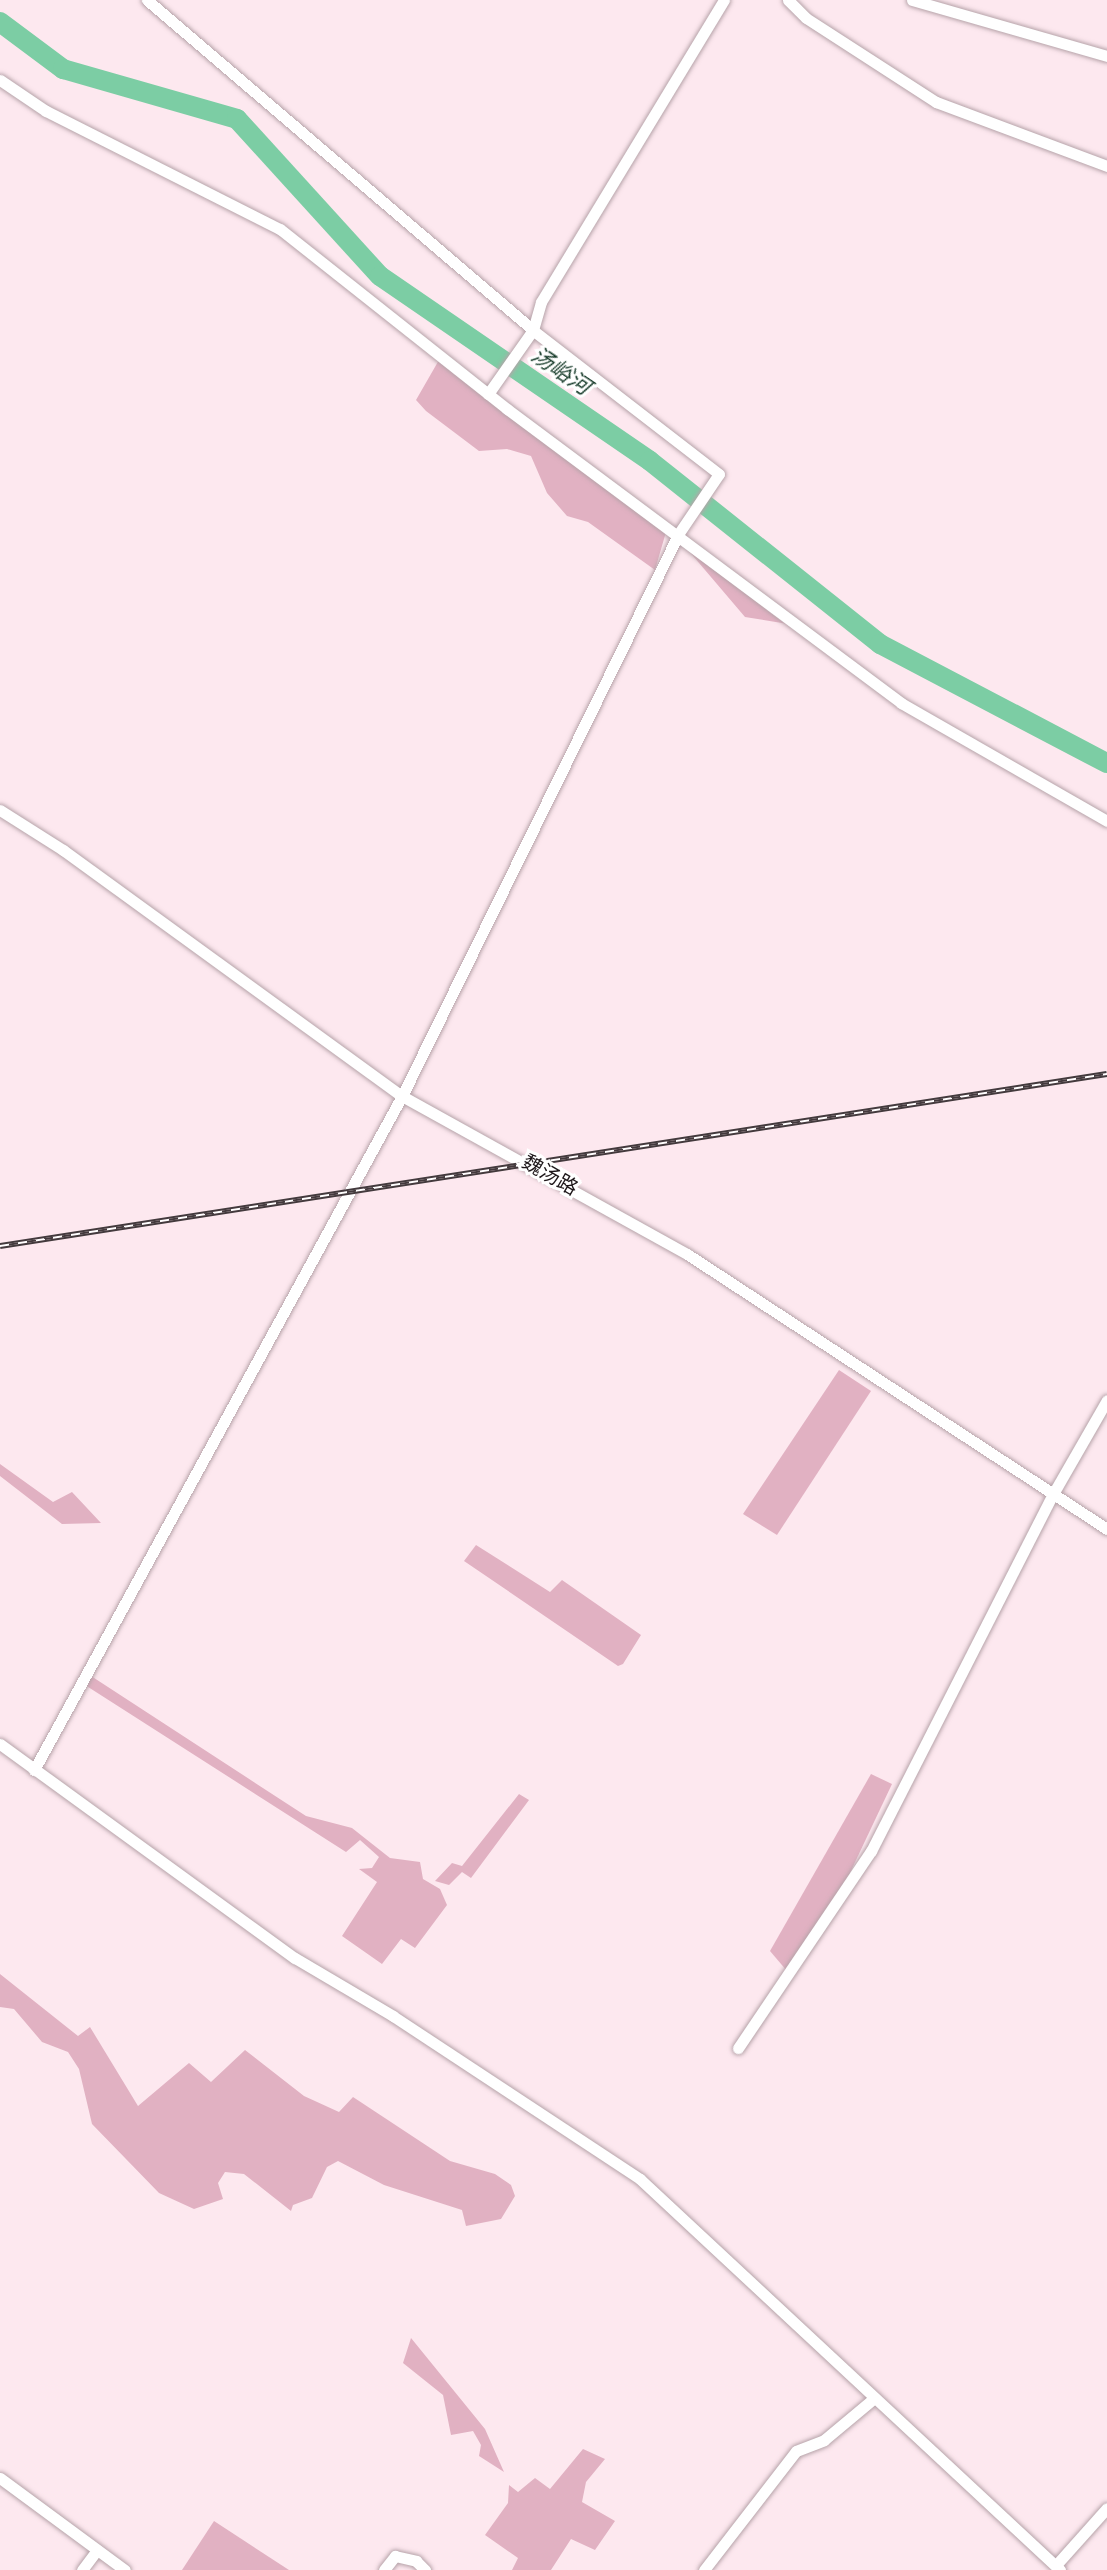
<!DOCTYPE html>
<html>
<head>
<meta charset="utf-8">
<style>
	body { margin:0 }
	#map { position:relative; width:1107px; height:2570px; overflow:hidden; background:#fde8ef; font-family:Arial,"Noto Sans SC",sans-serif }
	div>[style] { position:absolute }
	[style*='--x'] { left:calc(var(--x)*1px); top:calc(var(--y)*1px); width:calc(var(--w)*1px); rotate:calc(var(--a)*1deg) }
	.green>* { inset:0; background:#e1b1c2 }
	.river>* { height:20px; margin:-10px; padding:0 10px; transform-origin:10px; border-radius:10px; background:#7ccda4 }
	.roads { filter:drop-shadow(0 0 2px #b6a3a9) drop-shadow(0 0 2px #b6a3a9) }
	.minor>* { height:11px; margin:-5.5px; padding:0 5.5px; transform-origin:5.5px; border-radius:5.5px; background:#fff }
	.rail>* { height:6px; margin-top:-3px; transform-origin:0; background:repeating-linear-gradient(90deg,#fff 0 9px,#433a3d 0 18px); box-sizing:border-box; border-block:2px solid #433a3d }
	span { translate:-50% -50%; white-space:nowrap; text-align:center; line-height:1.15; -webkit-text-stroke:6px #fff; paint-order:stroke }
	.street-label { font-size:20px; color:#1d1619 }
	.water-label { font-size:22px; color:#193d2c; font-style:italic }
</style>
</head>
<body>
<div id="map">
	<div class="green">
		<i style="clip-path:polygon(439px 360px,666px 532px,655px 570px,588px 522px,567px 516px,547px 493px,531px 456px,507px 449px,479px 451px,426px 411px,416px 400px)"></i>
		<i style="clip-path:polygon(688px 550px,784px 623px,788px 624px,745px 617px)"></i>
		<i style="clip-path:polygon(839px 1370px,871px 1391px,777px 1535px,743px 1514px)"></i>
		<i style="clip-path:polygon(0 1464px,53px 1502px,72px 1492px,101px 1523px,62px 1524px,0 1476px)"></i>
		<i style="clip-path:polygon(476px 1545px,550px 1592px,562px 1580px,641px 1635px,623px 1664px,618px 1666px,464px 1561px)"></i>
		<i style="clip-path:polygon(88px 1674px,306px 1816px,352px 1828px,390px 1858px,420px 1862px,423px 1879px,440px 1889px,447px 1905px,415px 1948px,401px 1939px,382px 1964px,342px 1936px,377px 1882px,359px 1869px,372px 1868px,379px 1857px,360px 1840px,346px 1852px,85px 1685px)"></i>
		<i style="clip-path:polygon(871px 1774px,892px 1784px,848px 1877px,787px 1971px,770px 1951px)"></i>
		<i style="clip-path:polygon(519px 1794px,529px 1800px,471px 1878px,462px 1872px,449px 1885px,435px 1881px,452px 1863px,462px 1866px)"></i>
		<i style="clip-path:polygon(0 1974px,78px 2036px,90px 2027px,138px 2106px,189px 2063px,211px 2082px,245px 2050px,304px 2096px,339px 2112px,353px 2097px,450px 2161px,495px 2174px,511px 2185px,515px 2196px,501px 2219px,466px 2226px,462px 2210px,384px 2185px,338px 2161px,327px 2167px,312px 2198px,293px 2205px,291px 2211px,244px 2174px,225px 2172px,218px 2183px,223px 2199px,194px 2209px,159px 2193px,92px 2124px,79px 2069px,68px 2052px,42px 2042px,14px 2009px,0 2007px)"></i>
		<i style="clip-path:polygon(411px 2338px,485px 2429px,504px 2472px,479px 2456px,481px 2445px,473px 2431px,451px 2435px,443px 2395px,403px 2363px)"></i>
		<i style="clip-path:polygon(583px 2449px,605px 2459px,586px 2482px,582px 2502px,615px 2521px,595px 2550px,571px 2539px,551px 2570px,512px 2570px,518px 2558px,485px 2535px,508px 2503px,509px 2485px,518px 2492px,535px 2478px,550px 2489px)"></i>
		<i style="clip-path:polygon(214px 2521px,289px 2570px,182px 2570px)"></i>
	</div>
	<div class="river">
		<i style="--x:0;--y:22;--w:79;--a:36.7"></i>
		<i style="--x:63;--y:69;--w:181;--a:16"></i>
		<i style="--x:237;--y:119;--w:212;--a:47.7"></i>
		<i style="--x:380;--y:276;--w:327;--a:34.4"></i>
		<i style="--x:650;--y:461;--w:294;--a:38.5"></i>
		<i style="--x:880;--y:644;--w:256;--a:27.7"></i>
	</div>
	<div class="roads">
		<div class="minor">
			<i style="--x:788;--y:0;--w:25;--a:45"></i>
			<i style="--x:806;--y:18;--w:155;--a:32.9"></i>
			<i style="--x:936;--y:102;--w:183;--a:20.5"></i>
			<i style="--x:912;--y:0;--w:203;--a:16"></i>
			<i style="--x:0;--y:80;--w:55;--a:34"></i>
			<i style="--x:46;--y:111;--w:262;--a:26.8"></i>
			<i style="--x:280;--y:229;--w:290;--a:38.4"></i>
			<i style="--x:507;--y:409;--w:492;--a:36.7"></i>
			<i style="--x:901;--y:703;--w:237;--a:29.8"></i>
			<i style="--x:488;--y:394;--w:78;--a:-54.9"></i>
			<i style="--x:533;--y:330;--w:29;--a:-74"></i>
			<i style="--x:541;--y:302;--w:353;--a:-58.8"></i>
			<i style="--x:0;--y:810;--w:75;--a:32.4"></i>
			<i style="--x:63;--y:850;--w:419;--a:36"></i>
			<i style="--x:402;--y:1096;--w:326;--a:29"></i>
			<i style="--x:687;--y:1254;--w:502;--a:33.22"></i>
			<i style="--x:0;--y:1744;--w:364;--a:36"></i>
			<i style="--x:295;--y:1958;--w:114;--a:30.6"></i>
			<i style="--x:393;--y:2016;--w:296;--a:33.4"></i>
			<i style="--x:640;--y:2179;--w:574;--a:42.95"></i>
			<i style="--x:34;--y:1770;--w:768;--a:-61.37"></i>
			<i style="--x:402;--y:1096;--w:627;--a:-63.8"></i>
			<i style="--x:679;--y:533;--w:71;--a:-55.9"></i>
			<i style="--x:719;--y:474;--w:235;--a:-142.3"></i>
			<i style="--x:533;--y:330;--w:508;--a:-139.47"></i>
			<i style="--x:738;--y:2048;--w:238;--a:-56"></i>
			<i style="--x:871;--y:1851;--w:401;--a:-63"></i>
			<i style="--x:1053;--y:1494;--w:108;--a:-60.1"></i>
			<i style="--x:0;--y:2478;--w:155;--a:36.4"></i>
			<i style="--x:1056;--y:2565;--w:76;--a:-48.2"></i>
			<i style="--x:82;--y:2570;--w:25;--a:-53"></i>
			<i style="--x:384;--y:2570;--w:18;--a:-52"></i>
			<i style="--x:395;--y:2556;--w:22;--a:13"></i>
			<i style="--x:416;--y:2561;--w:13;--a:45"></i>
			<i style="--x:704;--y:2570;--w:150;--a:-52.3"></i>
			<i style="--x:796;--y:2451;--w:30;--a:-21"></i>
			<i style="--x:824;--y:2440;--w:64;--a:-39.9"></i>
		</div>
	</div>
	<div class="rail">
		<i style="--x:0;--y:1246;--w:1120;--a:-8.83"></i>
	</div>
	<div class="street-label">
		<span style="left:550px;top:1175px;rotate:30deg">魏汤路</span>
	</div>
	<div class="water-label">
		<span style="left:561px;top:371px;rotate:34deg">汤峪河</span>
	</div>
</div>
</body>
</html>
